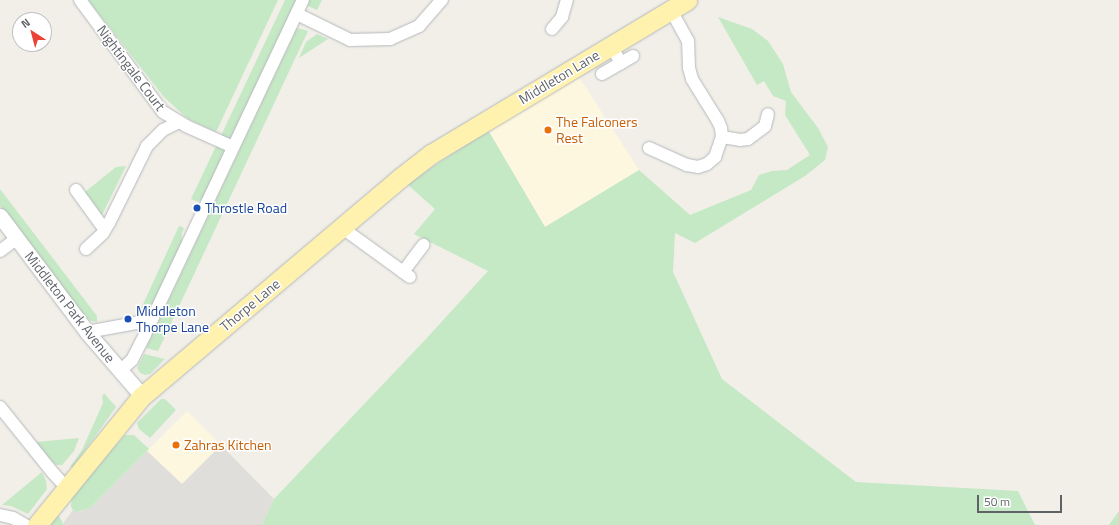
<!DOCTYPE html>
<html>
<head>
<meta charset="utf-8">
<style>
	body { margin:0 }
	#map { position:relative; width:1119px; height:525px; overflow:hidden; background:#f1efe8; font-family:"Titillium Web",sans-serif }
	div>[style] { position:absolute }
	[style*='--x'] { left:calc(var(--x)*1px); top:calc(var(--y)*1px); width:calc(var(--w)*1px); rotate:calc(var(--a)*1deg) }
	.commercial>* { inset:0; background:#fef7e0 }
	.industrial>* { inset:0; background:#e0deda }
	.green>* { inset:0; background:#c5e8c5 }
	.roads { filter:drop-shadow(0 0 1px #b5b8bc) drop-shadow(0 0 1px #b5b8bc) }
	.minor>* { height:12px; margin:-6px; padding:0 6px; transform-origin:6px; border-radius:6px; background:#fff }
	.tertiary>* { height:15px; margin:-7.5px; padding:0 7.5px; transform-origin:7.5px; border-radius:7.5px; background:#fff }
	.primary>* { height:19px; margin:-9.5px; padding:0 9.5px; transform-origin:9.5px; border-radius:9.5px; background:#fff2af }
	.dots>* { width:11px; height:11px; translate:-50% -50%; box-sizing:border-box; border:2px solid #fff; border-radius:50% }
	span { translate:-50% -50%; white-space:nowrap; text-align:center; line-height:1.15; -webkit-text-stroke:3px #fff; paint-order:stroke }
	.street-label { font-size:14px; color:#5f6368 }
	.food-label { font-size:14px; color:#c56008 }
	.left { translate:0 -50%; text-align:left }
	.transit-label { font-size:14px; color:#164399 }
	.north { position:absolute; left:12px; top:12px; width:40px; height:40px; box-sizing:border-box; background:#fff; border:1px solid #bfc1c3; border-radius:50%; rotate:324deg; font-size:11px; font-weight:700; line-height:16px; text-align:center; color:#5f6368 }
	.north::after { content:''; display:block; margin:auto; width:14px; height:18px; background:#ea4335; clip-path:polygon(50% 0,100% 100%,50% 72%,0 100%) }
	.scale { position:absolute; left:977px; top:495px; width:85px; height:18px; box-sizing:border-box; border:2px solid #5f6368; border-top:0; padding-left:5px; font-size:12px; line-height:14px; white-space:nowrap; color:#5f6368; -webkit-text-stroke:3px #fff; paint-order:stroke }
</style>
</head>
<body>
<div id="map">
	<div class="commercial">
		<i style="clip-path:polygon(579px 77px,639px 170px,545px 227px,488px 130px)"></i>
		<i style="clip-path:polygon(187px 411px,221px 445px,182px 484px,147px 451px)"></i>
	</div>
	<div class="industrial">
		<i style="clip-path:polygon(221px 445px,274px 499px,262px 525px,64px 525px,64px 522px,73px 510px,78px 512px,90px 508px,147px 451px,182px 484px)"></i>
	</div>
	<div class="green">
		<i style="clip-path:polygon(88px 0,278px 0,216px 132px,188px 119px,164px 97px)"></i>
		<i style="clip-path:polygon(285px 0,298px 0,207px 194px,198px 202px,191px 199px)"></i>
		<i style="clip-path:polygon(309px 0,322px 0,317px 10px,308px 6px)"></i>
		<i style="clip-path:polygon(718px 17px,752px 29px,768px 41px,783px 64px,791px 92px,818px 128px,828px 147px,825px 160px,805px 176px,695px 243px,675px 233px,673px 272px,722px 379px,856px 482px,1018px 491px,1035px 525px,262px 525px,274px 499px,425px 340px,488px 271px,414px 234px,435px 209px,407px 184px,488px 130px,545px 227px,639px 170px,690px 215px,751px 190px,759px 175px,772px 171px,787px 170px,810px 155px,785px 115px,786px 101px,773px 96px,764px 81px,757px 85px)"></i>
		<i style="clip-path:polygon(297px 28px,308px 31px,158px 351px,146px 348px)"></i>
		<i style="clip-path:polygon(317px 34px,328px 39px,299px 58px,306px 42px)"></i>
		<i style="clip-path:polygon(126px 166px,102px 215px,85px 192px,116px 167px)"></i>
		<i style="clip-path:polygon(0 189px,97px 316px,97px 322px,91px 321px,82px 315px,0 206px)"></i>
		<i style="clip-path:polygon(179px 226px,184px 228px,182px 233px,181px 251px,152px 307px,142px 314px,139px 313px)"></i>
		<i style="clip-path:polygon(144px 354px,165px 359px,150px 374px,145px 375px,140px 373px,137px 368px)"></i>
		<i style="clip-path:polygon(104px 393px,116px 407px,73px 467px,70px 467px,82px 450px,103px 403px,102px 397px)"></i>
		<i style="clip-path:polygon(161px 399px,165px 399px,176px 410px,150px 438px,139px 429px,137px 423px)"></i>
		<i style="clip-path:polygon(125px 435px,134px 435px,149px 449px,90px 508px,77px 512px,73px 510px,71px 507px,72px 494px)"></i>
		<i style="clip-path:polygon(79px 438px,74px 451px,62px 465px,57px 465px,51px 461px,36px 442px)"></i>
		<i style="clip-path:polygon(42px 472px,46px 481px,47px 489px,28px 514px,11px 506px,2px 505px)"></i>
		<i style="clip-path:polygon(1119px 511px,1119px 525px,1109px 525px)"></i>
		<i style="clip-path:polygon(56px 515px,59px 516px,64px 525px,46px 525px)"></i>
	</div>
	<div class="roads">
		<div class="minor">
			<i style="--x:80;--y:0;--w:139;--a:53.5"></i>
			<i style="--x:163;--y:112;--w:27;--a:31"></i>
			<i style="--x:186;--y:126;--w:51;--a:24.1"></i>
			<i style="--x:297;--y:14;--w:59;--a:26.1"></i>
			<i style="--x:350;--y:40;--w:40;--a:-1.4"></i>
			<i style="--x:390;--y:39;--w:32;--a:-24"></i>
			<i style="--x:419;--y:26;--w:35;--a:-49"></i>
			<i style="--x:552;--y:29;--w:16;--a:-50"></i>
			<i style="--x:562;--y:17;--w:18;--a:-74"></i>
			<i style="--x:621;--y:63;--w:14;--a:-30"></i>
			<i style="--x:602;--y:74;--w:22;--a:-30"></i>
			<i style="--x:621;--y:63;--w:20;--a:-120"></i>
			<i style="--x:722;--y:137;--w:18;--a:9"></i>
			<i style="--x:740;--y:140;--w:8;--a:-7"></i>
			<i style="--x:748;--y:139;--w:21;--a:-37"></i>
			<i style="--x:765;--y:126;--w:12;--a:-76"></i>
			<i style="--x:649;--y:148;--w:42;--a:24.1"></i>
			<i style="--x:687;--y:165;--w:11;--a:10"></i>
			<i style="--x:698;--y:167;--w:9;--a:-18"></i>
			<i style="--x:707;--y:164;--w:11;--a:-41"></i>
			<i style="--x:715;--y:157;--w:21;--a:-71"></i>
			<i style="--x:722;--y:137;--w:9;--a:-96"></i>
			<i style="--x:721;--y:128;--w:8;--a:-113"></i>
			<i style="--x:718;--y:121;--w:49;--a:-121.8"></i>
			<i style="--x:692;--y:79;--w:11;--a:-105"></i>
			<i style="--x:689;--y:68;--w:27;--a:-92"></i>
			<i style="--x:688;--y:41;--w:35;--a:-119"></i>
			<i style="--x:76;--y:190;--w:49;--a:54.1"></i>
			<i style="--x:341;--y:227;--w:85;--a:35.9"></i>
			<i style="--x:86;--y:249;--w:23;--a:-43"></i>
			<i style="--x:103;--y:233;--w:12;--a:-59"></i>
			<i style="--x:109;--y:223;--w:86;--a:-63.7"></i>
			<i style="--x:147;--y:146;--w:23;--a:-45"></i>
			<i style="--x:163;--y:130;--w:18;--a:-27"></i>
			<i style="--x:0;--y:251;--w:21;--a:-37"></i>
			<i style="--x:403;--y:272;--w:34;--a:-53"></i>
			<i style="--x:87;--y:332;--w:50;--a:-10.4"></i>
			<i style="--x:136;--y:323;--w:18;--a:-19"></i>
			<i style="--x:120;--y:371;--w:16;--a:-43"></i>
			<i style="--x:132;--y:360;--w:29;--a:-63"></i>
			<i style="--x:145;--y:334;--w:369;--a:-64.7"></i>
			<i style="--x:0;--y:407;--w:85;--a:51.2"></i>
			<i style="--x:53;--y:473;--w:19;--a:47"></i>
			<i style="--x:0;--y:515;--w:13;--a:13"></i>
			<i style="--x:13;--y:518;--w:14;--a:30"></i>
		</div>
		<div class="tertiary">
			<i style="--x:0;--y:216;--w:145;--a:53.1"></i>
			<i style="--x:87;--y:332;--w:84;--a:49.3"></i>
		</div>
		<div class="primary">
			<i style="--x:37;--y:525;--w:166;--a:-50.9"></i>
			<i style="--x:142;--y:396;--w:338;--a:-40.2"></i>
			<i style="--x:400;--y:178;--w:39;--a:-38"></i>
			<i style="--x:431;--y:154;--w:299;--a:-31"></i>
		</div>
	</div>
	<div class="dots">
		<i style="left:548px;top:130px;background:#e8710a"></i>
		<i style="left:197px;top:208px;background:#1a4fb4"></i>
		<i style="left:128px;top:319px;background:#1a4fb4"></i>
		<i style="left:176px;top:445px;background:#e8710a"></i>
	</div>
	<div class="street-label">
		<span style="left:131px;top:68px;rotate:53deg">Nightingale Court</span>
		<span style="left:559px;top:77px;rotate:-31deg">Middleton Lane</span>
		<span style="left:250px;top:305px;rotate:-40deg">Thorpe Lane</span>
		<span style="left:70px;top:307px;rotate:52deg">Middleton Park Avenue</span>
	</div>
	<div class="food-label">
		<span class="left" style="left:556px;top:130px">The Falconers<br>Rest</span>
		<span class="left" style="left:184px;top:445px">Zahras Kitchen</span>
	</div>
	<div class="transit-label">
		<span class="left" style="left:205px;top:208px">Throstle Road</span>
		<span class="left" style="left:136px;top:319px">Middleton<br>Thorpe Lane</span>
	</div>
	<div class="north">N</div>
	<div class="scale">50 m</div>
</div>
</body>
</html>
